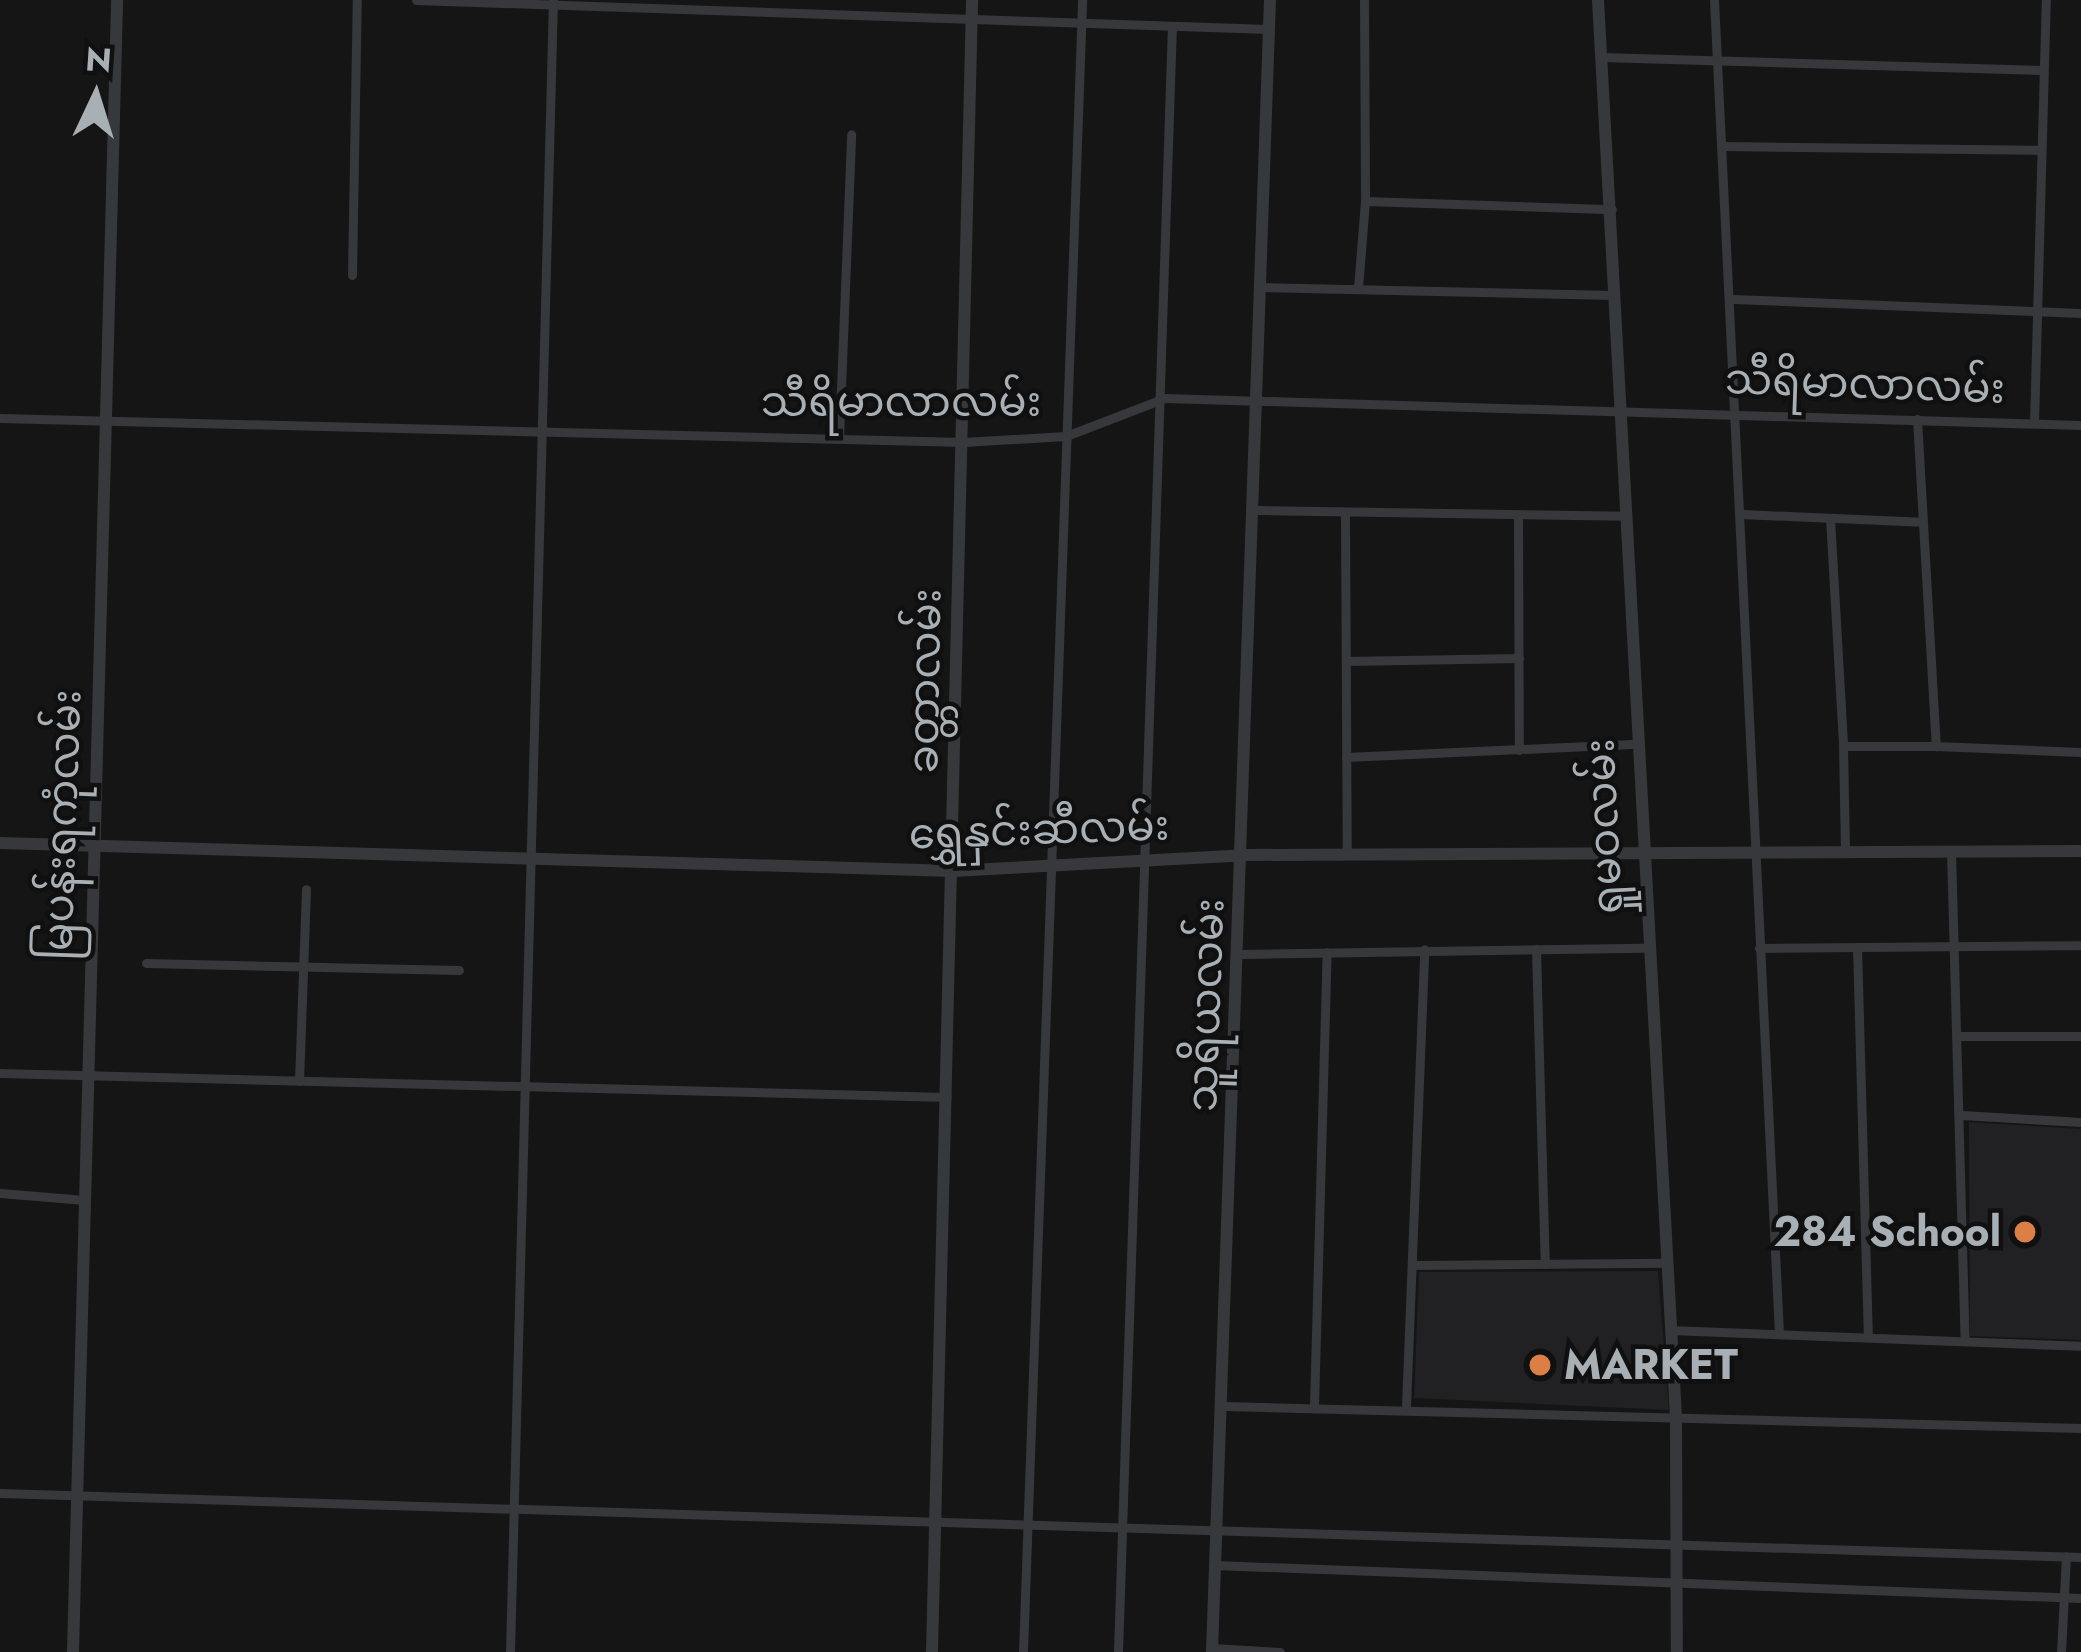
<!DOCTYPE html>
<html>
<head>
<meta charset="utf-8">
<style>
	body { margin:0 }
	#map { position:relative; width:2081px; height:1652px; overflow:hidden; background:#151516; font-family:Jost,"Noto Sans Myanmar",sans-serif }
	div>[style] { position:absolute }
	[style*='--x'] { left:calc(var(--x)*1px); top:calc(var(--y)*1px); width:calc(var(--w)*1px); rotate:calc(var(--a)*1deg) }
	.built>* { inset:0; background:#212123 }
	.minor>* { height:9px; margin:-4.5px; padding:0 4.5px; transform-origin:4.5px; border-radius:4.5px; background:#36383b }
	.tertiary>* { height:12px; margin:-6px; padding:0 6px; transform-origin:6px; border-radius:6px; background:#36383b }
	.dots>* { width:33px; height:33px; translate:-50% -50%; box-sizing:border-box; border:6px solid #101011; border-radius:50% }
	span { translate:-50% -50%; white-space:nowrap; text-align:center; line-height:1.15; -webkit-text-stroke:9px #101011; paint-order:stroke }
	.street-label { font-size:42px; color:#a8afb5 }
	.poi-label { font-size:42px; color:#a8afb5; font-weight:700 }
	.right { translate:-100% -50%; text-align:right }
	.left { translate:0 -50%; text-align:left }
	.north { position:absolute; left:36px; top:36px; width:120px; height:120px; -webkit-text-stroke:9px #101011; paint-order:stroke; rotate:4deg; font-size:33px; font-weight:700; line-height:48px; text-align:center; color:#a8afb5 }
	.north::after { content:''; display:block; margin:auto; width:42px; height:54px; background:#a8afb5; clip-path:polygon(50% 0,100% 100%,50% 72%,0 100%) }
</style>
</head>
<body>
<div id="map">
	<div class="built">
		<i style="clip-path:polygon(1969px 1122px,2081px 1129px,2081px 1340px,1970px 1336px)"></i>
		<i style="clip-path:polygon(1658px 1271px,1669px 1410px,1414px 1398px,1419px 1272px)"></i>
	</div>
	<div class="minor">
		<i style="--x:416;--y:0;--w:853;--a:1.95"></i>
		<i style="--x:1364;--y:0;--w:201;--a:89.7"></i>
		<i style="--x:1714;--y:0;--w:1335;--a:87.21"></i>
		<i style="--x:1601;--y:57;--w:442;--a:1.7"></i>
		<i style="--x:1723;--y:146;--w:317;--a:0.7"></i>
		<i style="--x:352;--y:275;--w:275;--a:-89"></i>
		<i style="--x:1261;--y:287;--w:353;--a:1.3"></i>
		<i style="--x:1358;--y:288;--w:87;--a:-85.4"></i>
		<i style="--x:1365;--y:201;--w:247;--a:1.9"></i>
		<i style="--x:1733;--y:299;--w:348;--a:2.3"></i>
		<i style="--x:0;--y:418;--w:964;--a:1.43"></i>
		<i style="--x:964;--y:442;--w:102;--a:-3.4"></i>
		<i style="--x:1066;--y:436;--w:106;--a:-21"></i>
		<i style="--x:1165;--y:398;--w:916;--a:1.69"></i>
		<i style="--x:1917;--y:419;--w:328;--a:86.7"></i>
		<i style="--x:1936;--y:746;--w:145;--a:2.4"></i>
		<i style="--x:2034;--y:423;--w:423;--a:-88.4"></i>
		<i style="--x:839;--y:438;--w:304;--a:-87.7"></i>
		<i style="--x:1258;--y:510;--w:367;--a:0.9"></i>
		<i style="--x:1345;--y:513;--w:342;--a:89.7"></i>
		<i style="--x:1741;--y:514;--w:180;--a:2.5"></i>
		<i style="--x:1518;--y:517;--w:233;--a:89.8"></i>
		<i style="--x:1830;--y:518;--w:228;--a:86.7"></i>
		<i style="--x:1843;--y:746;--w:93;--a:0"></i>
		<i style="--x:1346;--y:661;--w:173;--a:-1"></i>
		<i style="--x:1843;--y:746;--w:107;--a:88.9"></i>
		<i style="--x:1346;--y:757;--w:286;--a:-2.6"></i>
		<i style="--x:1951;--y:852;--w:489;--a:88.4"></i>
		<i style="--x:1857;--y:947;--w:390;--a:88.4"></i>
		<i style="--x:1759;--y:948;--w:322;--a:-0.5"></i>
		<i style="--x:1536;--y:949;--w:315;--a:88.4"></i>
		<i style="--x:1241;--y:954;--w:403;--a:-0.9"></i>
		<i style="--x:146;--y:963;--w:313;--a:1.3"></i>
		<i style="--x:1960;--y:1036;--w:121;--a:0"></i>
		<i style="--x:0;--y:1073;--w:947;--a:1.45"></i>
		<i style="--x:299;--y:1081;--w:192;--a:-87.9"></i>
		<i style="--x:1962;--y:1115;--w:119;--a:3.4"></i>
		<i style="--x:0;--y:1193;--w:85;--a:4.7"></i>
		<i style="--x:1412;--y:1265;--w:253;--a:-0.5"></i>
		<i style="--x:1670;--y:1330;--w:411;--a:2.2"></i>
		<i style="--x:1224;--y:1406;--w:857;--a:1.47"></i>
		<i style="--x:1314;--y:1406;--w:454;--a:-88.4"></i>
		<i style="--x:1406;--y:1406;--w:457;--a:-87.7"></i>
		<i style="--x:0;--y:1493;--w:2082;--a:1.76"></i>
		<i style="--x:1215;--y:1565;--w:867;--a:2.18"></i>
		<i style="--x:1212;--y:1648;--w:68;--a:3.4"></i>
		<i style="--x:510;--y:1652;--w:1653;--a:-88.51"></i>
		<i style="--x:1023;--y:1652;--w:1653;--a:-87.95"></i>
		<i style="--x:1118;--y:1652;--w:1627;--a:-88.1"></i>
		<i style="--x:2061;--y:1652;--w:96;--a:-87"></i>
	</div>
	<div class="tertiary">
		<i style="--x:1598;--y:0;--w:1419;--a:86.85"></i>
		<i style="--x:1676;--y:1417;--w:235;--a:89.8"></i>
		<i style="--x:0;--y:843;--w:953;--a:1.68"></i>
		<i style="--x:953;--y:871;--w:292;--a:-3.1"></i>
		<i style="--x:1245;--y:855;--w:836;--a:-0.27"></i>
		<i style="--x:73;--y:1652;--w:1653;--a:-88.47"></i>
		<i style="--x:932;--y:1652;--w:1652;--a:-88.61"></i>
		<i style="--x:1212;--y:1652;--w:1653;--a:-87.99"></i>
	</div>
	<div class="dots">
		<i style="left:2025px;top:1232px;background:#dc7f47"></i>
		<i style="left:1540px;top:1365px;background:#dc7f47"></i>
	</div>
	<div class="street-label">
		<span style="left:1865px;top:384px;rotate:2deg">သီရိမာလာလမ်း</span>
		<span style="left:901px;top:402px">သီရိမာလာလမ်း</span>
		<span style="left:925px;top:681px;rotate:-89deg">ခတ္တာလမ်း</span>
		<span style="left:62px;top:825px;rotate:-88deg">မြပန်းရကုံလမ်း</span>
		<span style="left:1604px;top:828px;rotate:-93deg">ရှုမဝလမ်း</span>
		<span style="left:1039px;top:830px;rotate:-2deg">ရွှေနှင်းဆီလမ်း</span>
		<span style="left:1206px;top:1005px;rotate:-88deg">သူရိယလမ်း</span>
	</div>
	<div class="poi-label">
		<span class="right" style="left:2001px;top:1232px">284 School</span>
		<span class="left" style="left:1564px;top:1365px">MARKET</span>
	</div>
	<div class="north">N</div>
</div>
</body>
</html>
